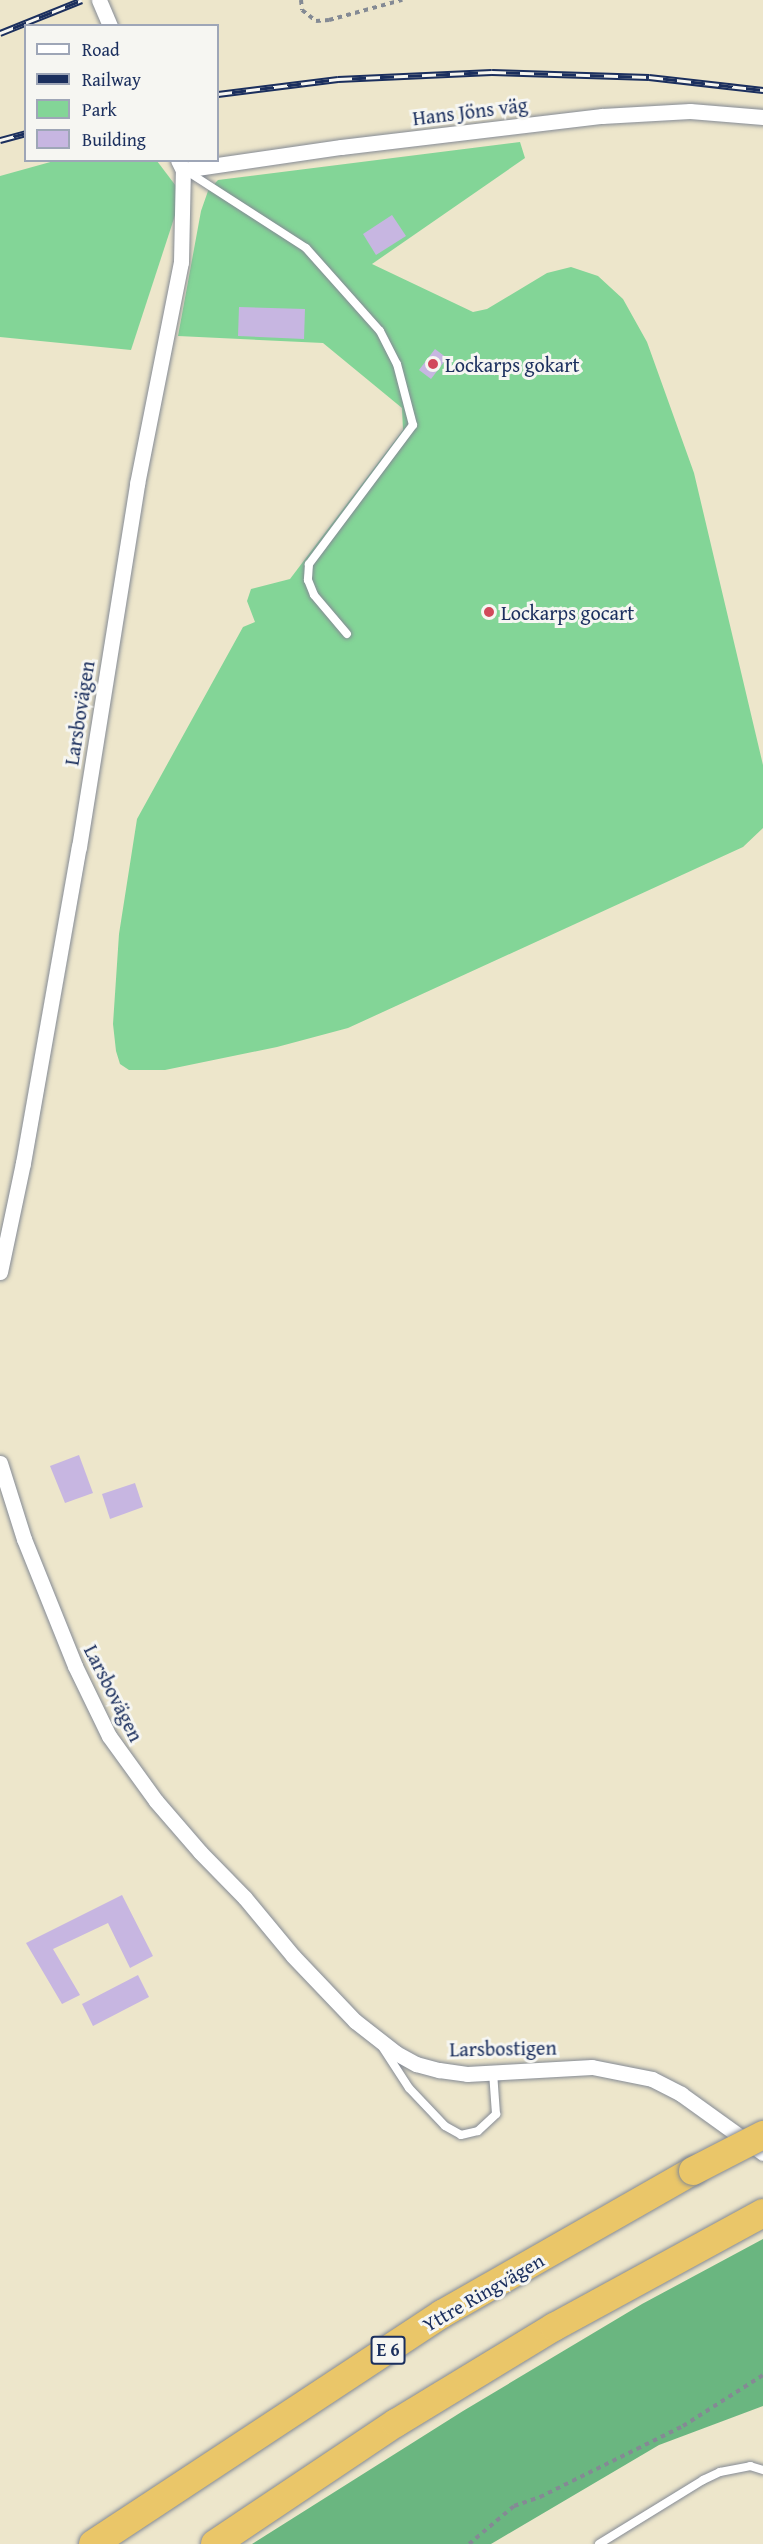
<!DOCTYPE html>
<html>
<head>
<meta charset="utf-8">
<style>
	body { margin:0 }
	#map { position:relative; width:763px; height:2544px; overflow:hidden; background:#ede6cb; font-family:"Gentium Book Plus",serif }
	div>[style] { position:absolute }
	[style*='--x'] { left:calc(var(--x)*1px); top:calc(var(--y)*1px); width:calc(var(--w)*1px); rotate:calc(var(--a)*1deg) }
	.green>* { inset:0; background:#83d597 }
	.forest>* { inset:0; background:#6ab680 }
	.building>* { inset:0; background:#c7b6e1 }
	.path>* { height:4px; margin-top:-2px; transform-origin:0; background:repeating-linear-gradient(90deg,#848a94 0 4.5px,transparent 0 9px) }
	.roads { filter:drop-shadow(0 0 2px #848a94) drop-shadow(0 0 2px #848a94) }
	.service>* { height:8px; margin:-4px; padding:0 4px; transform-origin:4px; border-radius:4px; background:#fff }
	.minor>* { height:15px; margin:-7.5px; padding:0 7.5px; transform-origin:7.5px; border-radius:7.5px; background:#fff }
	.motorway>* { height:28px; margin:-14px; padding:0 14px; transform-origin:14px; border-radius:14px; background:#eac669 }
	.rail>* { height:7px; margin-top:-3.5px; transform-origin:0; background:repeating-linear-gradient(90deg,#f6f6f2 0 14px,#1b2f5e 0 28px); box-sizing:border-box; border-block:2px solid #1b2f5e }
	.bridges { filter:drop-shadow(0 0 2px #848a94) drop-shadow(0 0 2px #848a94) }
	.motorway-bridge>* { height:28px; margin:-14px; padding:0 14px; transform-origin:14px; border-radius:14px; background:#eac669 }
	.dots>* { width:16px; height:16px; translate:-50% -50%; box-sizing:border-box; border:3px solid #f6f6f2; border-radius:50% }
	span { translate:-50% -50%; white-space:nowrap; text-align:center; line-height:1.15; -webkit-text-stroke:6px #f6f6f2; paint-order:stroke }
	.shield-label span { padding:2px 4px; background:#f6f6f2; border:2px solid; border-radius:4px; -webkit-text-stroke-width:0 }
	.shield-label { font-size:18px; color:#1b2f5e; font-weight:700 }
	.street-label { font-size:20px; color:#1b2f5e }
	.poi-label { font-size:20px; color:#1b2f5e }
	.left { translate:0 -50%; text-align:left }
	.legend { position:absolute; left:24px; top:24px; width:195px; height:138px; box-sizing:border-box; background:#f6f6f2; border:2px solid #9ea6b7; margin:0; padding:8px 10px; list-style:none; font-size:18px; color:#1b2f5e }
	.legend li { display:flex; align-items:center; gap:12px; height:30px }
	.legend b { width:30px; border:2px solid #9ea6b7 }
</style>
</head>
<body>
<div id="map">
	<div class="green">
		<i style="clip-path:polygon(520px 142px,525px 158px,372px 264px,473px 312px,487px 309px,547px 273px,571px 267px,598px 276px,623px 299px,647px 342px,694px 473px,763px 765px,763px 828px,743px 847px,348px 1028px,277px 1047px,165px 1070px,129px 1070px,120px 1064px,116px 1051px,113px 1024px,119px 934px,137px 819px,243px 627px,255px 622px,247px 601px,251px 589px,290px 579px,403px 430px,402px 408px,323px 343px,178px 336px,201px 211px,208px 191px,218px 180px)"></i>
		<i style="clip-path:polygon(54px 161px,157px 161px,182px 194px,131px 350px,0 337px,0 176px)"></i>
	</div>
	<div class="forest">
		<i style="clip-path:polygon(763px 2239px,763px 2406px,659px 2445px,491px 2544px,252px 2544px,463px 2411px,642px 2304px)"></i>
	</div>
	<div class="building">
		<i style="clip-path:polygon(392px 215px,406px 236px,376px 255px,363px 234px)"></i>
		<i style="clip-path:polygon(239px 307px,305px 309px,304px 339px,238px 336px)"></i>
		<i style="clip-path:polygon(435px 349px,447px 358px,431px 379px,419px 370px)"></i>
		<i style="clip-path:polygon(79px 1455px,93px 1493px,65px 1503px,50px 1466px)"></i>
		<i style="clip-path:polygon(135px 1483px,143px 1507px,110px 1519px,102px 1494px)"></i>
		<i style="clip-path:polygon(122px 1895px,153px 1956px,130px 1968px,108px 1923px,53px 1949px,80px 1995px,62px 2004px,26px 1943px)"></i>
		<i style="clip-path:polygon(138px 1975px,149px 1997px,93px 2026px,82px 2004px)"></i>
	</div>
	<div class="path">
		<i style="--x:301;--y:0;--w:10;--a:84"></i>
		<i style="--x:302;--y:10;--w:18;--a:38"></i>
		<i style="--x:316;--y:21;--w:13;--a:-4"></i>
		<i style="--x:329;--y:20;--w:76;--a:-15.3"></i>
		<i style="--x:469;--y:2544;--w:59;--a:-40.2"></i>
		<i style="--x:514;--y:2506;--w:28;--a:-19"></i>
		<i style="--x:540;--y:2497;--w:160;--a:-26.4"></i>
		<i style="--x:683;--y:2426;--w:95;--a:-32.5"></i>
	</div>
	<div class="roads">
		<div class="service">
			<i style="--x:185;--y:170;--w:144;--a:32.8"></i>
			<i style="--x:306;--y:248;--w:111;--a:48.3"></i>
			<i style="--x:380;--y:331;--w:37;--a:63"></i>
			<i style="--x:397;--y:364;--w:63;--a:75.3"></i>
			<i style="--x:413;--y:425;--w:174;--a:126.8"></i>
			<i style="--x:309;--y:564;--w:16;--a:94"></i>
			<i style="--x:308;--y:580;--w:16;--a:68"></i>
			<i style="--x:314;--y:595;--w:51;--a:49.8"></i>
			<i style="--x:383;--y:2048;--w:48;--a:57"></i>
			<i style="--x:409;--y:2088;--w:52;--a:46.5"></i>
			<i style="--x:445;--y:2126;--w:18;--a:29"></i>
			<i style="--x:461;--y:2135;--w:17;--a:-13"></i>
			<i style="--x:478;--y:2131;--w:25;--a:-43"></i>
			<i style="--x:496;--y:2114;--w:42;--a:-94.1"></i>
			<i style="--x:599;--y:2544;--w:122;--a:-31.6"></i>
			<i style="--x:703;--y:2480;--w:19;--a:-25"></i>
			<i style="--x:720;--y:2472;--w:31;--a:-11"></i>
			<i style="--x:750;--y:2466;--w:14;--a:17"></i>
		</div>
		<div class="minor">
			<i style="--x:99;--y:0;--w:28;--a:67"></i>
			<i style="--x:183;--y:170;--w:160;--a:-8.3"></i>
			<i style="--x:341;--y:147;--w:263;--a:-6.8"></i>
			<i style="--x:602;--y:116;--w:88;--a:-3.3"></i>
			<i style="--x:690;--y:111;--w:73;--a:4.7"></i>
			<i style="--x:0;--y:1272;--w:111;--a:-78.1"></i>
			<i style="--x:23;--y:1163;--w:321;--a:-80"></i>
			<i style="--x:79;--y:847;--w:368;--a:-80.9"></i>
			<i style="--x:137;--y:484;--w:226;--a:-78.8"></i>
			<i style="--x:181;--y:262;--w:92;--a:-88.8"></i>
			<i style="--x:183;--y:170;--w:11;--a:-117"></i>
			<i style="--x:0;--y:1463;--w:80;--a:72.5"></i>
			<i style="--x:24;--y:1539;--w:137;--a:68.1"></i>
			<i style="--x:75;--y:1666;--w:78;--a:64.1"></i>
			<i style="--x:109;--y:1736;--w:80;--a:54.1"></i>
			<i style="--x:156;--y:1801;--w:67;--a:49.2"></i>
			<i style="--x:200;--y:1852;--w:64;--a:45.6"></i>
			<i style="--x:245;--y:1898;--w:75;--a:50.4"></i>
			<i style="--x:293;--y:1956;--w:90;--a:46.4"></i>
			<i style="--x:355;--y:2021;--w:52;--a:38"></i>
			<i style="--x:396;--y:2053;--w:23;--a:29"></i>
			<i style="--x:416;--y:2064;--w:24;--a:15"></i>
			<i style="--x:439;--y:2070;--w:28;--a:8"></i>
			<i style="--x:467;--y:2074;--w:125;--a:-3.2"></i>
			<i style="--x:592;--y:2067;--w:61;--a:11.3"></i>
			<i style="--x:652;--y:2079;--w:33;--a:27"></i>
			<i style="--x:681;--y:2094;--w:101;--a:35.7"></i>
		</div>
		<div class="motorway">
			<i style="--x:93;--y:2544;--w:418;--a:-33.4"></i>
			<i style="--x:442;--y:2314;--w:289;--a:-29.7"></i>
			<i style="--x:215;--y:2544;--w:218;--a:-33.8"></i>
			<i style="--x:396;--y:2423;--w:185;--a:-31.3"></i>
			<i style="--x:554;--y:2327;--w:238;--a:-28.6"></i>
		</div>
	</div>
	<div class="rail">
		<i style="--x:0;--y:33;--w:88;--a:-21.9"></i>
		<i style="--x:218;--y:94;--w:121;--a:-7.1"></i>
		<i style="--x:338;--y:79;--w:154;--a:-2.6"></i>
		<i style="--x:492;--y:72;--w:157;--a:1.8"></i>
		<i style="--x:649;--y:77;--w:115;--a:6.5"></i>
		<i style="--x:0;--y:140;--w:27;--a:-15"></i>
	</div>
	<div class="bridges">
		<div class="motorway-bridge">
			<i style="--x:693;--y:2171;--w:79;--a:-27.2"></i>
		</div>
	</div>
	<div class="dots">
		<i style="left:433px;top:364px;background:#d1495b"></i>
		<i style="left:489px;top:612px;background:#d1495b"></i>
	</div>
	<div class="shield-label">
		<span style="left:388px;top:2350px">E 6</span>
	</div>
	<div class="street-label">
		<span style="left:470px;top:111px;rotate:-7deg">Hans Jöns väg</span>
		<span style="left:79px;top:713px;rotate:-81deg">Larsbovägen</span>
		<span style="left:114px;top:1693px;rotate:63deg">Larsbovägen</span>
		<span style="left:503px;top:2048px;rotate:-1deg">Larsbostigen</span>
		<span style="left:483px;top:2292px;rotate:-30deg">Yttre Ringvägen</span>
	</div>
	<div class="poi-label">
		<span class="left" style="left:445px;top:364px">Lockarps gokart</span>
		<span class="left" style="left:501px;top:612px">Lockarps gocart</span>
	</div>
	<ul class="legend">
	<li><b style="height:8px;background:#fff"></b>Road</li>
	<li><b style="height:8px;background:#1b2f5e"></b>Railway</li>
	<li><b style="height:16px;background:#83d597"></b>Park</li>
	<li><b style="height:16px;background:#c7b6e1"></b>Building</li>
	</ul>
</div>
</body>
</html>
